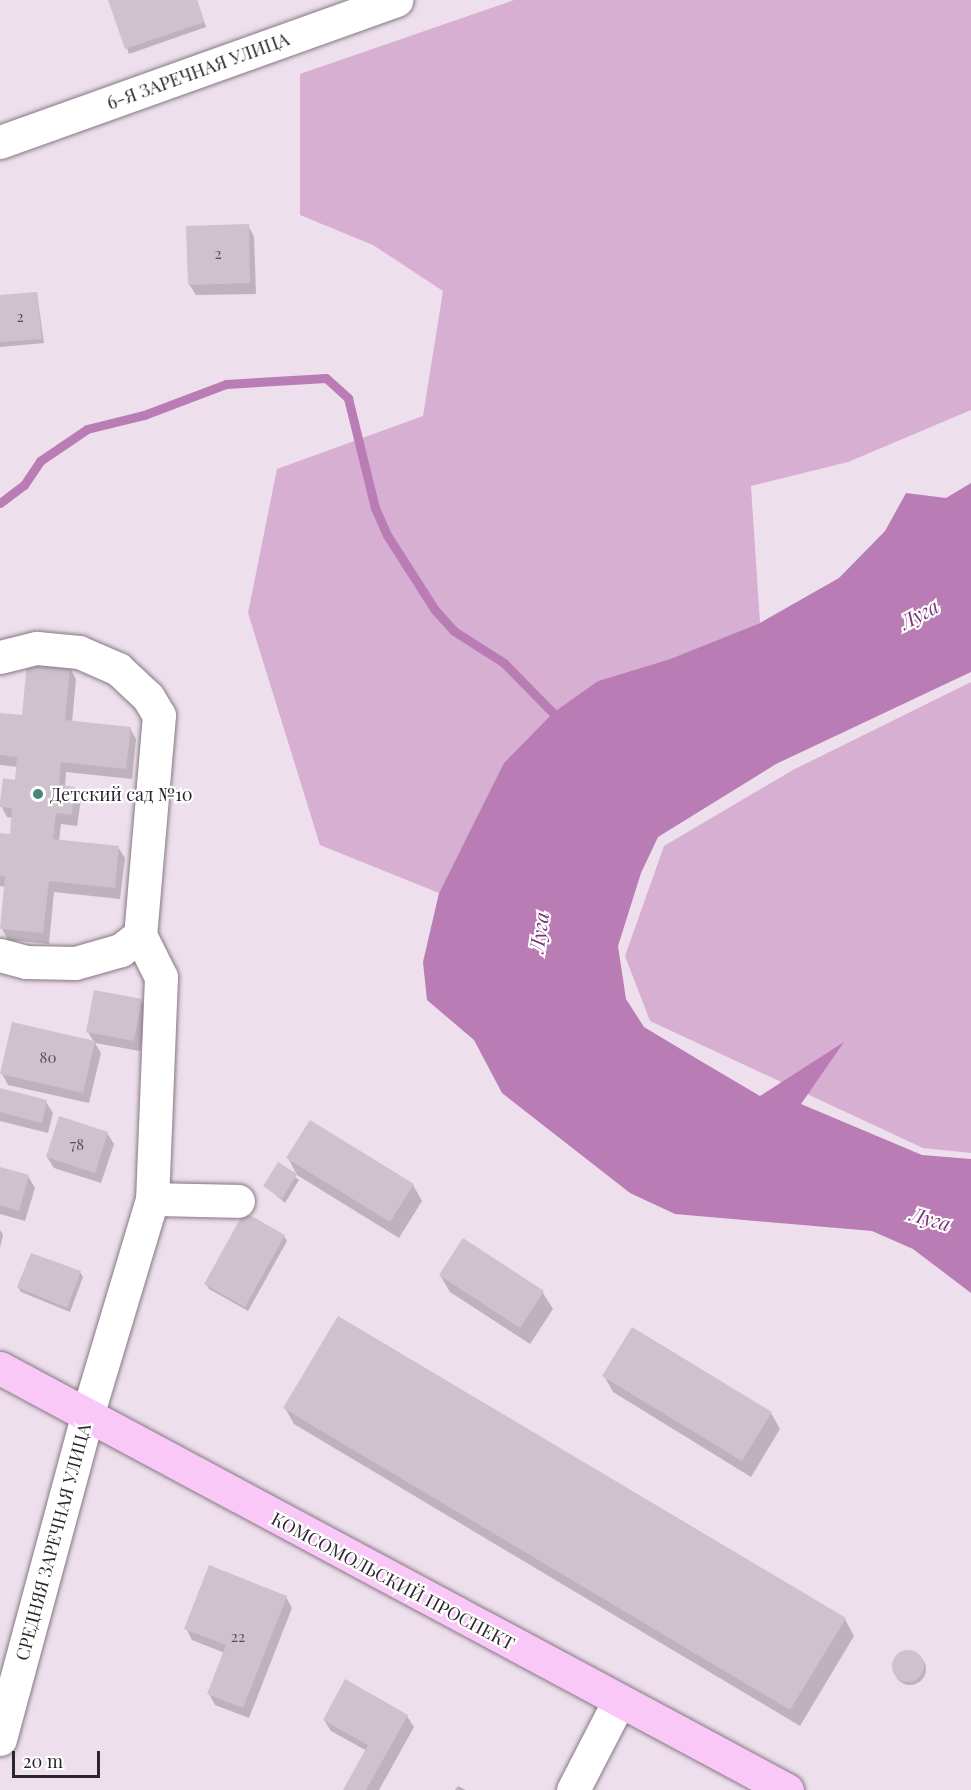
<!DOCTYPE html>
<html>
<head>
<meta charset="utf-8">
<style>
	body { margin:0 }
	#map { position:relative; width:971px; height:1790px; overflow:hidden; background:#eedfec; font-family:"Playfair Display",serif }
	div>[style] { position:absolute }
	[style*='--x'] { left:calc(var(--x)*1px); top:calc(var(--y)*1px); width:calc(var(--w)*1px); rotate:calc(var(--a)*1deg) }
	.green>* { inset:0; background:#d6afd3 }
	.water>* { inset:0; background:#b97cb5 }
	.shadow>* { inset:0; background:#0003 }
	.round { border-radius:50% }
	.stream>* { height:9px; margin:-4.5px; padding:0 4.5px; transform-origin:4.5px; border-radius:4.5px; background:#b97cb5 }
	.building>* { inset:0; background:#d0c1cf }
	.roads { filter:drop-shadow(0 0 2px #857884) drop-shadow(0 0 2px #857884) }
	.minor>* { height:33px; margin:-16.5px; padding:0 16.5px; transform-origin:16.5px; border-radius:16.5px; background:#fff }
	.major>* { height:33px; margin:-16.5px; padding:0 16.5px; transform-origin:16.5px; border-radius:16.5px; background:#fac8f7 }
	.dots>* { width:16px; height:16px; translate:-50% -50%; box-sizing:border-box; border:3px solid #fff; border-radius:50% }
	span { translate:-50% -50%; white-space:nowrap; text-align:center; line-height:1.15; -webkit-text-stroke:4.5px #fff; paint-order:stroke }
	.number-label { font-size:15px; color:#544d54 }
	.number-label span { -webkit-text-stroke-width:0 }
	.street-label { font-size:18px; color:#2b262b }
	.poi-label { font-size:18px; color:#2b262b }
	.left { translate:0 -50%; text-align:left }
	.water-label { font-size:20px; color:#7b3279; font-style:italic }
	.scale { position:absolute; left:12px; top:1751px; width:88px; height:27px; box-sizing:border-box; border:3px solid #2b262b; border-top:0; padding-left:8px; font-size:18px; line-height:21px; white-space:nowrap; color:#2b262b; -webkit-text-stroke:4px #fff; paint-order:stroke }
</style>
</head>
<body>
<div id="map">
	<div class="green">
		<i style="clip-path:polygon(514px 0,971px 0,971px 410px,848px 462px,751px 486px,760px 623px,670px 659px,598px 681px,464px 843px,439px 893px,320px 845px,248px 613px,277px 469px,423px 416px,443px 291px,373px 245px,300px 215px,300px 74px)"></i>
		<i style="clip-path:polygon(971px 682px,971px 1153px,923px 1148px,650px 1021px,625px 956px,664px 846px,793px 770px)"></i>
	</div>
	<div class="water">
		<i style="clip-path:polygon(971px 483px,971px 672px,776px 764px,658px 837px,641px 873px,618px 946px,626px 999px,644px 1027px,704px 1063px,760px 1096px,844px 1042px,801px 1104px,922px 1155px,971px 1159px,971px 1293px,913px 1249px,872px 1231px,675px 1214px,630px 1193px,502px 1093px,474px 1040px,427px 1000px,423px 962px,439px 893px,504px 763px,553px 713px,598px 681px,670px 659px,760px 623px,839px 578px,885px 531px,906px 493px,946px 498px)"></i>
	</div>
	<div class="shadow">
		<i style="clip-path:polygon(110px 0,197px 0,206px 27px,129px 54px)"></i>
		<i style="clip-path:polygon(248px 225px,254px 237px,256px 294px,196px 295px,189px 284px)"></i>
		<i style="clip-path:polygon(37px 293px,44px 343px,0 347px,0 296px)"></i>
		<i style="clip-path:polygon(70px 668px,76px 679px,72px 722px,130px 728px,136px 739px,132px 779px,66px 772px,65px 787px,74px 788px,81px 799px,77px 826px,61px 824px,59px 841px,118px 847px,125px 858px,120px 899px,54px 892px,49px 944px,8px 940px,2px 929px,6px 887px,0 886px,0 835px,11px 836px,13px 818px,7px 817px,1px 806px,16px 781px,18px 767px,0 765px,0 714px,23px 717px)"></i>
		<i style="clip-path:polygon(141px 1000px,147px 1011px,140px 1051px,95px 1043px,101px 1053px,89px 1103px,8px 1085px,2px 1074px,94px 1042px,88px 1032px)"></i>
		<i style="clip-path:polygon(0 1090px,46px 1102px,53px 1113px,48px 1133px,0 1121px)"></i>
		<i style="clip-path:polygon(107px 1133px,114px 1144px,101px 1183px,54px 1168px,47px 1157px)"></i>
		<i style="clip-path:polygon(288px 1158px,413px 1185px,422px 1201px,399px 1238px,297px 1175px)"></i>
		<i style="clip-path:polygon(279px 1164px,299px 1180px,285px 1203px,265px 1186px)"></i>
		<i style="clip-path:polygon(0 1168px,28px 1176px,35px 1188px,25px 1221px,0 1214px)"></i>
		<i style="clip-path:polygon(0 1230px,3px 1235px,0 1248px)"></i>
		<i style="clip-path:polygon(284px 1236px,287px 1241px,248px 1311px,209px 1289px,206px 1284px)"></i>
		<i style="clip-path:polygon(80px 1272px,83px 1277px,70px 1312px,21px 1292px,18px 1287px)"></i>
		<i style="clip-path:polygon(440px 1275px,543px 1293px,553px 1309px,530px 1344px,450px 1292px)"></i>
		<i style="clip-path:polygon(604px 1376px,771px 1413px,780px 1429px,751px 1477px,613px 1392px)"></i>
		<i style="clip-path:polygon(285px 1408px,845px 1619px,854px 1636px,800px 1726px,294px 1424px)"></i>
		<i style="clip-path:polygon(286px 1597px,292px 1608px,249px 1718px,215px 1705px,209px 1694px,225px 1653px,192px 1640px,186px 1628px)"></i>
		<i class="round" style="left:894px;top:1653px;width:32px;height:32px"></i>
		<i style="clip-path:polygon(407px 1716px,414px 1727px,379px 1790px,345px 1790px,367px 1751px,331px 1731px,324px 1720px)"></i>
		<i style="clip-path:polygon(458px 1786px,466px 1790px,455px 1790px)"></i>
	</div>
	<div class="stream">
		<i style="--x:0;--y:503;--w:30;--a:-37"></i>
		<i style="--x:24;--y:485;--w:29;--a:-56"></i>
		<i style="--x:40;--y:461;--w:57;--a:-34.2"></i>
		<i style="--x:87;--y:429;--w:59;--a:-13.8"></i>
		<i style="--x:144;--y:415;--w:88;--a:-20.7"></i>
		<i style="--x:226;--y:384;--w:100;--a:-3.4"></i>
		<i style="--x:326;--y:378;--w:30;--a:42"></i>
		<i style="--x:348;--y:398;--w:113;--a:76.2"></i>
		<i style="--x:375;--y:508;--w:30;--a:66"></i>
		<i style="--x:387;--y:535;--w:89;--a:57.4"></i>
		<i style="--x:435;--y:610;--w:28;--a:48"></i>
		<i style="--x:454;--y:631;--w:59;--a:32.6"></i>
		<i style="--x:504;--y:663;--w:80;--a:45.5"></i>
	</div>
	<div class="building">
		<i style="clip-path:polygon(108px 0,197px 0,204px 22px,125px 49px)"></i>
		<i style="clip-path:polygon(249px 224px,250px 283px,188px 285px,186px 226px)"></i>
		<i style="clip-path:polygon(37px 292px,42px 339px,0 342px,0 295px)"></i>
		<i style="clip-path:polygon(27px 662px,70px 667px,65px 720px,131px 727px,126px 769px,61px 762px,59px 785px,75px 787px,72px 815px,56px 813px,53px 839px,119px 846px,115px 888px,49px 881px,43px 933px,0 929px,5px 877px,0 876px,0 833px,10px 834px,12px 808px,0 807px,0 802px,3px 778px,15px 780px,17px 757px,0 755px,0 713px,22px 715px)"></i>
		<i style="clip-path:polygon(94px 990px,142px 999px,134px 1041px,86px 1032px)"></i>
		<i style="clip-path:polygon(12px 1022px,95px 1041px,83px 1093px,0 1074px)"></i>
		<i style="clip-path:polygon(0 1088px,47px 1100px,42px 1123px,0 1112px)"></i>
		<i style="clip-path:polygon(59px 1116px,108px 1132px,95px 1173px,46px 1157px)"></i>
		<i style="clip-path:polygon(310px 1120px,414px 1184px,390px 1222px,286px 1158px)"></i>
		<i style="clip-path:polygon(278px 1162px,297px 1174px,282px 1199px,263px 1186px)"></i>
		<i style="clip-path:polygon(0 1167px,29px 1175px,19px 1211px,0 1205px)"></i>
		<i style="clip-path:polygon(244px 1212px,285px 1235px,245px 1307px,204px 1284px)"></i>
		<i style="clip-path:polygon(463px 1238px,544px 1291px,520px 1328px,439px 1275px)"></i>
		<i style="clip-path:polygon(31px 1253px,81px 1271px,67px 1308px,17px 1287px)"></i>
		<i style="clip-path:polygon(338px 1316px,846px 1618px,790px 1710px,283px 1408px)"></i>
		<i style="clip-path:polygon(632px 1327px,772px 1412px,742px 1461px,602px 1376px)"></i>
		<i style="clip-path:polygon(209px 1565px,287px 1596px,243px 1708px,207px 1694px,226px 1645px,184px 1629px)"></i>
		<i class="round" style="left:892px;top:1650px;width:32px;height:32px"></i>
		<i style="clip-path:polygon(345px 1679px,408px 1715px,366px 1790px,343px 1790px,368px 1745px,323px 1720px)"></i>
	</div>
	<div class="roads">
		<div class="minor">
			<i style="--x:0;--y:142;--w:421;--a:-19.7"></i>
			<i style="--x:0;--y:657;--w:38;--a:-14"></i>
			<i style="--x:37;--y:648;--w:42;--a:5.4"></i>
			<i style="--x:79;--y:652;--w:43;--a:23.6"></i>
			<i style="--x:118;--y:669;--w:41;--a:43"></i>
			<i style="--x:148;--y:697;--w:21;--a:59"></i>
			<i style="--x:159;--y:715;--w:221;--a:94.9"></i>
			<i style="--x:140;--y:935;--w:24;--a:142"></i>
			<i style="--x:121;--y:950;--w:48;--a:164.2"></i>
			<i style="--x:75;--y:963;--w:49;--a:-178.8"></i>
			<i style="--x:26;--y:962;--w:27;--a:-165"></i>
			<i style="--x:140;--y:935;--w:47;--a:63.4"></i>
			<i style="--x:161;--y:977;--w:222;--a:92.3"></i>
			<i style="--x:0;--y:1739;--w:335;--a:-74.9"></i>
			<i style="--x:87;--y:1416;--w:227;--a:-73.3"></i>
			<i style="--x:152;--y:1199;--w:86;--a:1.3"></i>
			<i style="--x:573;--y:1790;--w:98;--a:-62.7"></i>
		</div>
		<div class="major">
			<i style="--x:0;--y:1368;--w:893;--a:28.2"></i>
		</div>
	</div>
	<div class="dots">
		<i style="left:38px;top:794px;background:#45887b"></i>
	</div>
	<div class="number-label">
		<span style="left:218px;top:254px">2</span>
		<span style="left:20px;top:317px">2</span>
		<span style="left:48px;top:1058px">80</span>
		<span style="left:77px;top:1145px">78</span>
		<span style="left:238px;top:1637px">22</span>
	</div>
	<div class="street-label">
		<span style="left:198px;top:71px;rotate:-20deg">6-Я ЗАРЕЧНАЯ УЛИЦА</span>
		<span style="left:53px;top:1542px;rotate:-75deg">СРЕДНЯЯ ЗАРЕЧНАЯ УЛИЦА</span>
		<span style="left:393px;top:1581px;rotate:28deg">КОМСОМОЛЬСКИЙ ПРОСПЕКТ</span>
	</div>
	<div class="poi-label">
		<span class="left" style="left:50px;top:794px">Детский сад №10</span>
	</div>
	<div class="water-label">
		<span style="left:919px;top:613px;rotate:-28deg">Луга</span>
		<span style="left:538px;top:932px;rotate:-82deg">Луга</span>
		<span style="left:931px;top:1218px;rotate:16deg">Луга</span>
	</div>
	<div class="scale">20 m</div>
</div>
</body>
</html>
